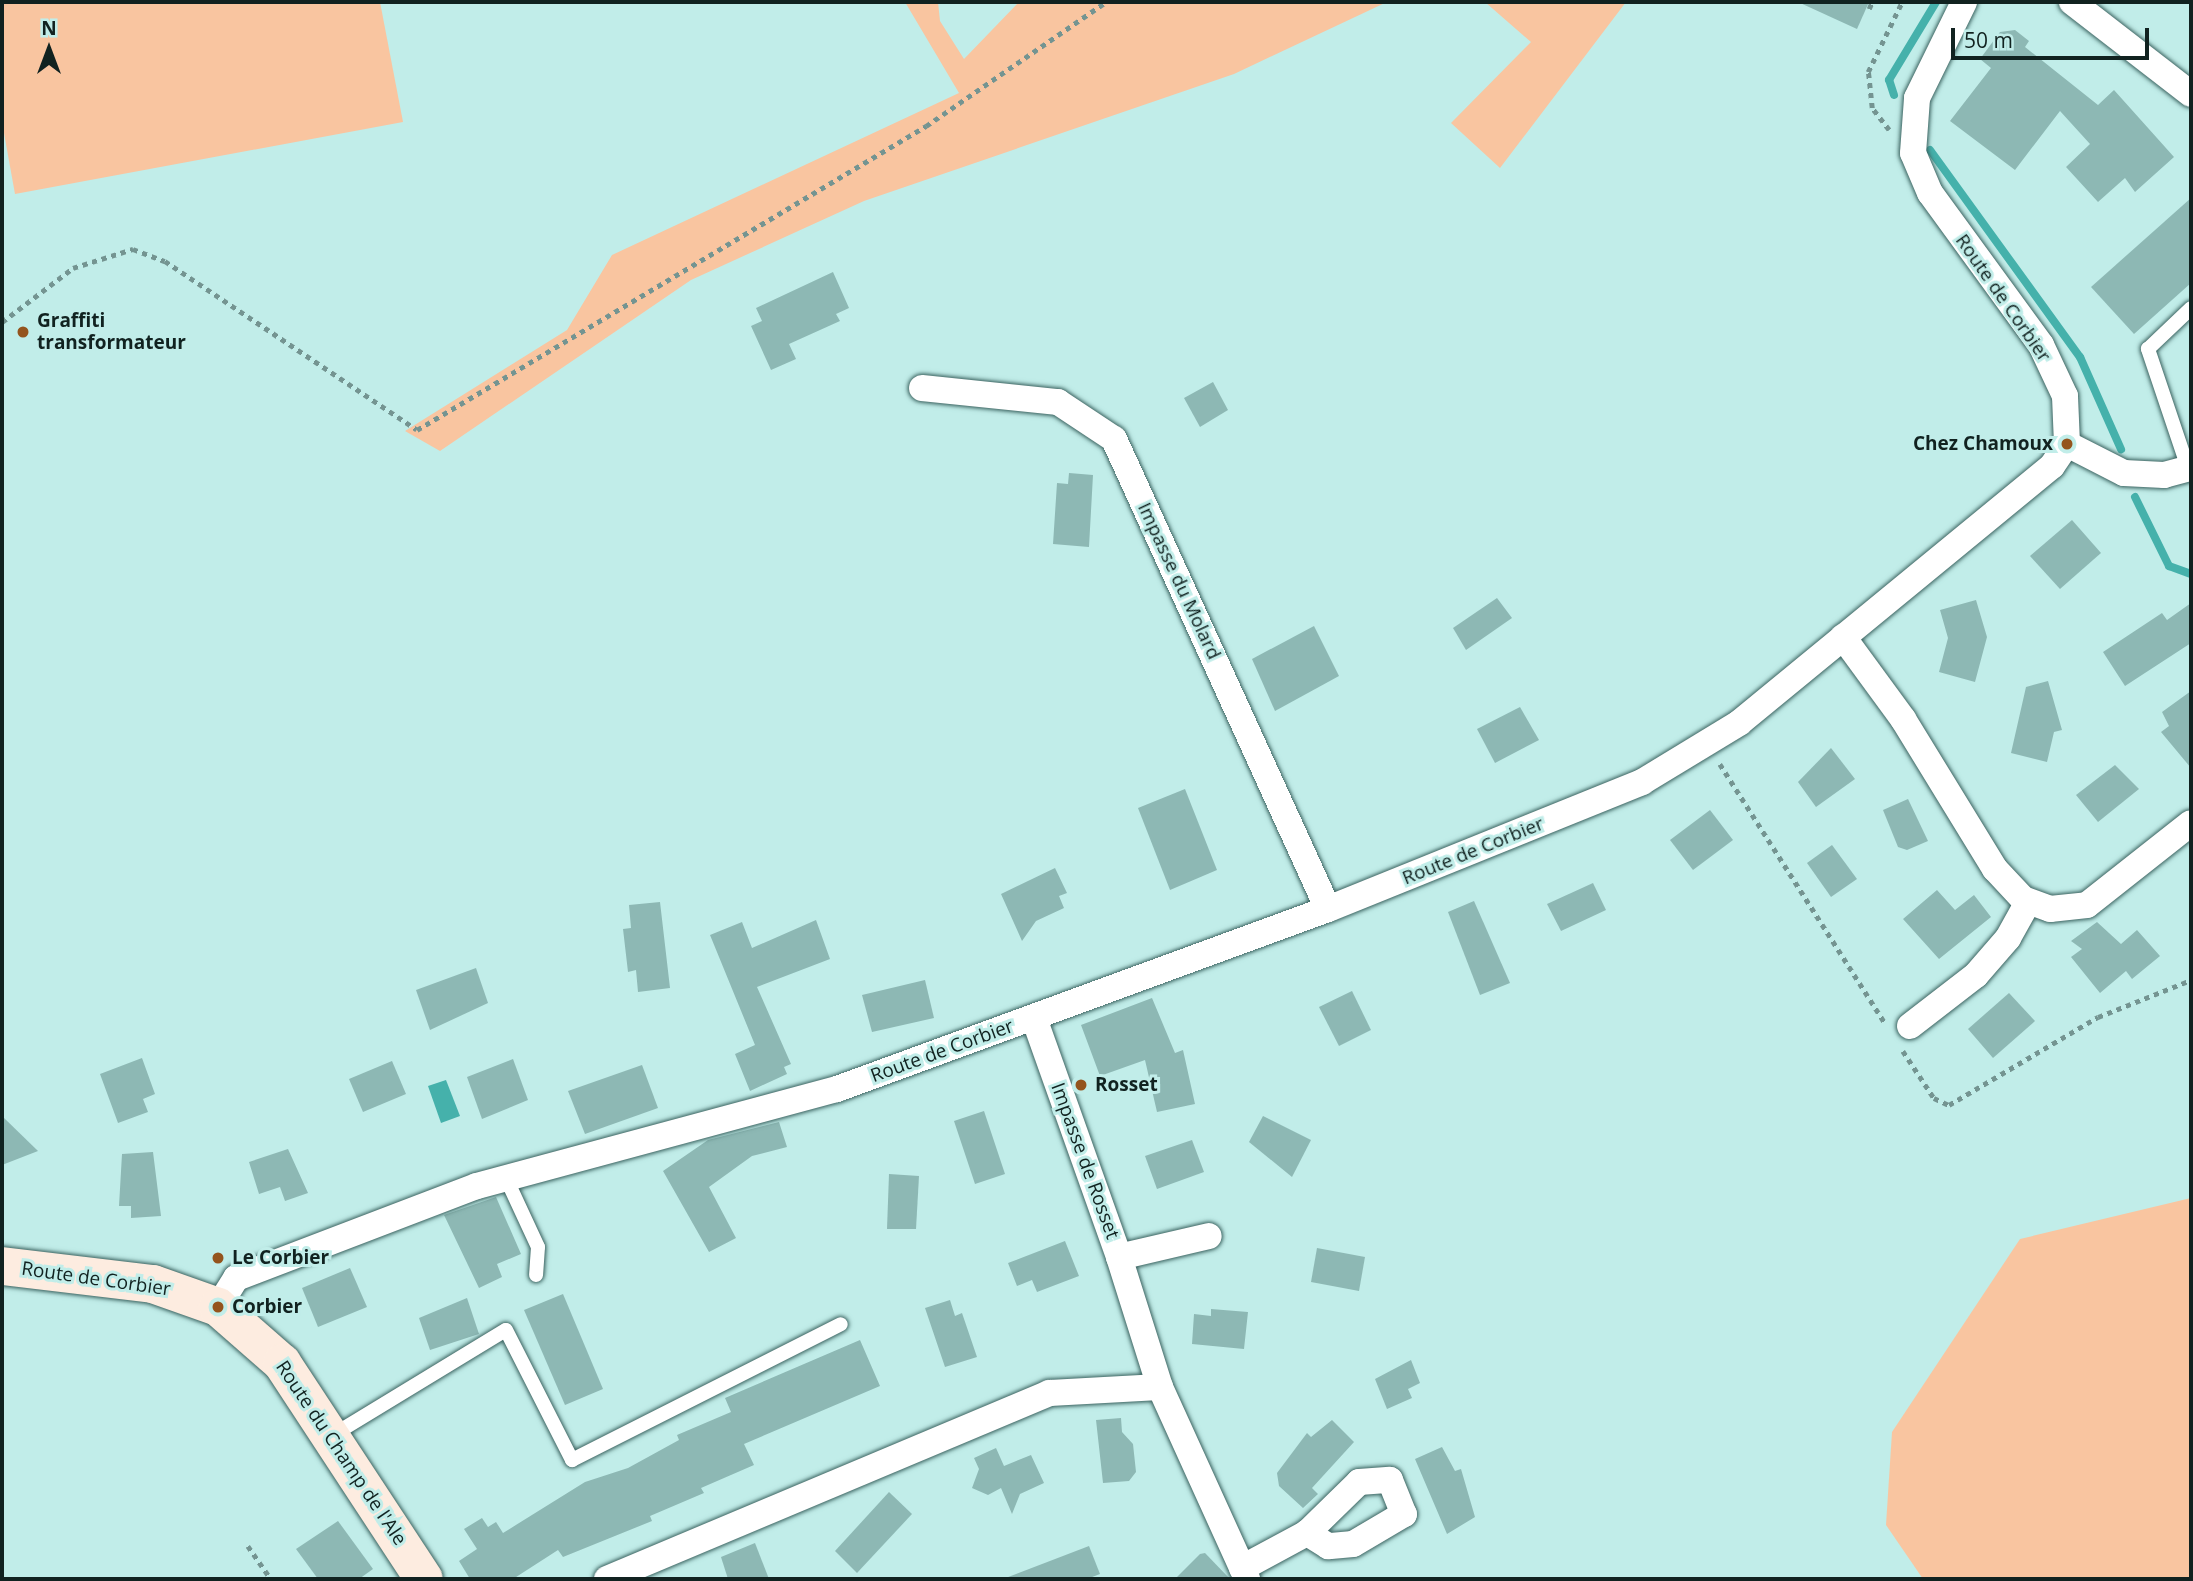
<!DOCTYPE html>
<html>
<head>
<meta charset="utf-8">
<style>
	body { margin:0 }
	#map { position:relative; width:2193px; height:1581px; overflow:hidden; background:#c1ede9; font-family:"Open Sans",sans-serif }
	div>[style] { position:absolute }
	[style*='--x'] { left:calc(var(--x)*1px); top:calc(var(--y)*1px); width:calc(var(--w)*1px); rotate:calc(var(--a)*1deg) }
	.green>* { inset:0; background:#f9c5a0 }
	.water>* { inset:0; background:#45b1ab }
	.stream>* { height:8px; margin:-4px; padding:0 4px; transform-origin:4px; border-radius:4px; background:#45b1ab }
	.building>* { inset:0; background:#8db8b4 }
	.path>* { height:4.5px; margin-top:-2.25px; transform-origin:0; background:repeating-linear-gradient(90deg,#749491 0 5px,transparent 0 10px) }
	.roads { filter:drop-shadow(0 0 2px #3b6360) drop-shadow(0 0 2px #3b6360) }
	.lane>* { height:14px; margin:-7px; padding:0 7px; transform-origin:7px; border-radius:7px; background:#fff }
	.street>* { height:26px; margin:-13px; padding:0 13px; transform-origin:13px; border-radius:13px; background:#fff }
	.secondary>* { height:38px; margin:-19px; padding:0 19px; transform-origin:19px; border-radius:19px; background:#fdece0 }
	.dots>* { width:19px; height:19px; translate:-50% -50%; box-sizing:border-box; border:4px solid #c1ede9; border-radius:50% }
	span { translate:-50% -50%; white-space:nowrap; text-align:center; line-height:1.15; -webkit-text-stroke:6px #c1ede9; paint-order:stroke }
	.street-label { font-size:19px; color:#112220 }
	.poi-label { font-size:19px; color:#112220; font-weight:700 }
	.left { translate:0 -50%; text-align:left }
	.right { translate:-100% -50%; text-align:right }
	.frame { position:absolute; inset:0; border:4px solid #112220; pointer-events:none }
	.north { position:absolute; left:14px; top:14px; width:70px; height:70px; -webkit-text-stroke:5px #c1ede9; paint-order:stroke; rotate:0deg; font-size:19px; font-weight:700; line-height:28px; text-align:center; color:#112220 }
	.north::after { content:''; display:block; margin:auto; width:24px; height:32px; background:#112220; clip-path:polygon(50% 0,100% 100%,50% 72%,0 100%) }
	.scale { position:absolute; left:1951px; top:28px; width:198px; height:32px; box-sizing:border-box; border:4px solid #112220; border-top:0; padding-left:9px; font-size:21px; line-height:24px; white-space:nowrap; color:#112220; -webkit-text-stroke:5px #c1ede9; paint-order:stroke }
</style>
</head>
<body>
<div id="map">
	<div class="green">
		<i style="clip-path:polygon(2px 2px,380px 2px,403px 122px,15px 194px,2px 122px)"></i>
		<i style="clip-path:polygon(905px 2px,938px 2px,940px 21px,964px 59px,1019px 2px,1387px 2px,1234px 74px,864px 201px,691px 280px,440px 451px,405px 431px,567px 330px,612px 255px,959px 93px)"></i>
		<i style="clip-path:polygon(1485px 2px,1626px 2px,1500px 168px,1451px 123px,1531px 42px)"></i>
		<i style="clip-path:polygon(2191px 1198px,2191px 1579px,1923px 1579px,1886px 1525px,1892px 1432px,2020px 1239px)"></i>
	</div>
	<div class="water">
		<i style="clip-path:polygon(446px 1080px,460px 1116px,441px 1123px,428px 1086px)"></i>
	</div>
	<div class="stream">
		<i style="--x:1894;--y:95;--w:16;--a:-108"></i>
		<i style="--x:1889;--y:80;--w:91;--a:-58.9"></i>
		<i style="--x:1930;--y:150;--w:256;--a:54.1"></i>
		<i style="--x:2080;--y:357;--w:101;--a:66"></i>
		<i style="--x:2135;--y:497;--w:77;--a:63.8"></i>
		<i style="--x:2169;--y:566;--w:23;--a:20"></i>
	</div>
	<div class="building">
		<i style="clip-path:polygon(1798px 2px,1869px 2px,1857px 29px)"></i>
		<i style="clip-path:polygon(2015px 30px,2029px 41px,2025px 47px,2098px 105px,2114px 90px,2174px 157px,2135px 192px,2125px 178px,2098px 202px,2066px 167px,2090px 144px,2060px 111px,2015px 170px,1950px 121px,1991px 68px,1980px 59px,2000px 32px)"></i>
		<i style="clip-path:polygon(2191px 198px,2191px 283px,2134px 334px,2091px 287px)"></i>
		<i style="clip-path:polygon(833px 272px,849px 308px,836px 314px,840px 321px,789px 344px,796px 359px,771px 370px,751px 326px,762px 321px,756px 308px)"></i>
		<i style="clip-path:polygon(1213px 382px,1228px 410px,1200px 427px,1184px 398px)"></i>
		<i style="clip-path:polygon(1069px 473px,1093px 475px,1089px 547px,1053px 544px,1057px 483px,1068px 484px)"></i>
		<i style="clip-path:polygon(2072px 520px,2101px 553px,2060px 589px,2030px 556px)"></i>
		<i style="clip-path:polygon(1497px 598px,1512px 618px,1466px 650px,1453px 628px)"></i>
		<i style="clip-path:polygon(1976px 600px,1987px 637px,1975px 682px,1939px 672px,1948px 638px,1940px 610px)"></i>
		<i style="clip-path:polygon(2191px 603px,2191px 643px,2125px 686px,2103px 652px,2162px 613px,2167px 620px)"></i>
		<i style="clip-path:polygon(1314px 626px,1339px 676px,1275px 711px,1252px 659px)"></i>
		<i style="clip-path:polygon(2048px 681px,2062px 730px,2054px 732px,2047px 762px,2011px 753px,2026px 687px)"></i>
		<i style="clip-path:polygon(2191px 691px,2191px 768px,2161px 732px,2169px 726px,2162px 712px)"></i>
		<i style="clip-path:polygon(1520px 707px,1539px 740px,1495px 763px,1477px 729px)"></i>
		<i style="clip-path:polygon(1831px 748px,1855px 779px,1816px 807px,1798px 782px)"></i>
		<i style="clip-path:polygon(2115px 765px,2139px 789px,2098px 822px,2076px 795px)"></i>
		<i style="clip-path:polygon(1185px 789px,1217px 870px,1170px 890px,1138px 808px)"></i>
		<i style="clip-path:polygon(1908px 799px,1928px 841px,1907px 850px,1898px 847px,1883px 810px)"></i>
		<i style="clip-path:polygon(1710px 810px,1733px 840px,1693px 870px,1670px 840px)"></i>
		<i style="clip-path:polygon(1832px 845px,1857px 879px,1831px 897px,1807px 863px)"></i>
		<i style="clip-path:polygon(1055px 868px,1067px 893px,1059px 896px,1064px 908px,1036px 921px,1022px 941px,1001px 894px)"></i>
		<i style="clip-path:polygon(1593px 883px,1606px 910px,1561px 931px,1547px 904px)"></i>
		<i style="clip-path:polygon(1937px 890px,1955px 910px,1974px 895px,1991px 917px,1939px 959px,1903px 919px)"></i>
		<i style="clip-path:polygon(1474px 901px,1510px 983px,1480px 995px,1448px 912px)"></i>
		<i style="clip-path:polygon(660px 902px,670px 988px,638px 992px,636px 970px,628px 972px,623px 929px,631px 928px,629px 905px)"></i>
		<i style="clip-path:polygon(816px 920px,830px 959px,757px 987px,791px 1064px,784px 1067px,787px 1074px,750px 1091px,735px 1054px,755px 1045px,710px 935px,742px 922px,752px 948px)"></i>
		<i style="clip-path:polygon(2097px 922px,2121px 944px,2137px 930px,2160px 956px,2132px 979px,2126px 971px,2100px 993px,2071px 957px,2082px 949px,2071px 941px)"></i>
		<i style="clip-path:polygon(476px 968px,488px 1003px,430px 1030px,416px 990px)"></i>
		<i style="clip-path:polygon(925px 980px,934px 1018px,872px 1032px,862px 995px)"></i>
		<i style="clip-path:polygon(1352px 991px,1371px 1030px,1339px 1046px,1319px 1007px)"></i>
		<i style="clip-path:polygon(2009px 993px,2035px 1021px,1993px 1058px,1968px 1029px)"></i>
		<i style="clip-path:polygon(1152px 998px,1175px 1053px,1183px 1050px,1195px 1104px,1157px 1112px,1145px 1060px,1100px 1076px,1081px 1025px)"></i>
		<i style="clip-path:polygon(142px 1058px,155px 1094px,143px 1099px,148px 1112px,118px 1123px,100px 1074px)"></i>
		<i style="clip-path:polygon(513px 1059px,528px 1100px,482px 1119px,467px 1077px)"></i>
		<i style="clip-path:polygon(392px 1061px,406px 1094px,363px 1112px,349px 1079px)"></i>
		<i style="clip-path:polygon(642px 1065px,658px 1108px,585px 1134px,568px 1091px)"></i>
		<i style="clip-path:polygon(984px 1111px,1005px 1174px,975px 1184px,954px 1121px)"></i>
		<i style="clip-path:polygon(2px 1116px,38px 1151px,2px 1165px)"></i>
		<i style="clip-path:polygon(1263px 1116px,1311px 1140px,1292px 1177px,1249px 1142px)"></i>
		<i style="clip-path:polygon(779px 1122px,787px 1147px,752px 1156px,709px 1187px,736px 1238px,709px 1252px,663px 1171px,708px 1140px)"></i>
		<i style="clip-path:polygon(1192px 1140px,1204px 1172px,1157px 1189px,1145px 1156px)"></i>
		<i style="clip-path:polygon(288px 1149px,308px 1193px,285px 1201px,280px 1187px,259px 1194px,249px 1162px)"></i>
		<i style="clip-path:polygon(153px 1152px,161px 1216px,131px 1218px,131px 1206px,119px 1206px,122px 1154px)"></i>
		<i style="clip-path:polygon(889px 1174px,919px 1176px,916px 1229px,887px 1229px)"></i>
		<i style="clip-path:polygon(496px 1197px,521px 1254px,497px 1264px,502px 1277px,479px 1288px,444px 1215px)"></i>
		<i style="clip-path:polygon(1065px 1241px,1079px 1276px,1037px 1292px,1032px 1280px,1017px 1286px,1008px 1263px)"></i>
		<i style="clip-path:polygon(1317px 1248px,1365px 1257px,1359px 1291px,1311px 1282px)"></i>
		<i style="clip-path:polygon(350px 1268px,367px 1307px,318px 1327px,302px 1288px)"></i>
		<i style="clip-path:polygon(563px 1294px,603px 1389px,565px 1405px,524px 1310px)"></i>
		<i style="clip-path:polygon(467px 1298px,479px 1334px,430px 1350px,419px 1318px)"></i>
		<i style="clip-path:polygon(950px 1300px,955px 1316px,962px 1313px,977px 1357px,945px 1367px,925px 1308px)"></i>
		<i style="clip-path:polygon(1211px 1309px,1248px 1312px,1244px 1349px,1192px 1344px,1194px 1314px,1211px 1316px)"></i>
		<i style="clip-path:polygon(860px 1340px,880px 1386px,744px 1444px,754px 1465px,701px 1488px,704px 1493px,650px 1516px,652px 1521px,563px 1557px,558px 1550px,513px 1579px,470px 1579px,459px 1561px,477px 1549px,464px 1529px,482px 1518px,488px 1527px,496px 1522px,503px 1533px,585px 1482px,628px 1468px,679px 1440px,677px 1435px,731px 1412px,725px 1398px)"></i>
		<i style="clip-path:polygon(1411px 1360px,1420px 1383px,1408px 1389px,1412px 1398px,1387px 1409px,1375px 1379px)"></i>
		<i style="clip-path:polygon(1121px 1418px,1122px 1432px,1133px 1444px,1136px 1472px,1129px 1481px,1103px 1483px,1096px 1420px)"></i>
		<i style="clip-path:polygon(1332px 1420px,1354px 1442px,1312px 1488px,1318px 1494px,1303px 1508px,1279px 1486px,1277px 1473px,1307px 1433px,1311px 1437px)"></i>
		<i style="clip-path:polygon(1442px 1447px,1455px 1471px,1461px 1469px,1475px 1517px,1447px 1534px,1415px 1459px)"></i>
		<i style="clip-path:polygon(996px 1448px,1004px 1466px,1031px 1455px,1044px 1483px,1020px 1494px,1012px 1514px,1001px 1488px,988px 1495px,972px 1488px,979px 1469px,974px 1458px)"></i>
		<i style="clip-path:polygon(889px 1492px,912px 1514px,857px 1573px,835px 1551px)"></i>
		<i style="clip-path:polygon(338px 1521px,373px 1569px,359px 1579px,318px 1579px,296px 1549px)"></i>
		<i style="clip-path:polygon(755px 1543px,769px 1579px,728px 1579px,721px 1557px)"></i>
		<i style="clip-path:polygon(1089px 1546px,1100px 1574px,1087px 1579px,1003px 1579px)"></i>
		<i style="clip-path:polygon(1205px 1553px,1230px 1579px,1175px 1579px,1200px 1554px)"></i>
	</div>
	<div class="path">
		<i style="--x:1869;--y:9;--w:8;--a:-67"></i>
		<i style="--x:1889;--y:130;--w:28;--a:-128"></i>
		<i style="--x:1872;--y:108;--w:36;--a:-96"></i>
		<i style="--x:1868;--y:72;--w:78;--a:-64.1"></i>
		<i style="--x:2;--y:322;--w:89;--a:-37.3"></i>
		<i style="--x:73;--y:268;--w:63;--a:-17.6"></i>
		<i style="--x:133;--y:249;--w:34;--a:21"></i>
		<i style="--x:165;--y:261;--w:303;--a:33.8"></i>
		<i style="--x:417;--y:430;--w:593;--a:-30.85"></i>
		<i style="--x:926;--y:126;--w:219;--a:-34.6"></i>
		<i style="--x:1720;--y:764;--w:307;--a:57.5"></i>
		<i style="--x:1903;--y:1051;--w:56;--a:56.6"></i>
		<i style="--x:1934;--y:1098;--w:17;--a:25"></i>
		<i style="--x:1949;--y:1105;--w:173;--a:-30.6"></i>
		<i style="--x:2098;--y:1017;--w:100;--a:-21.7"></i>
		<i style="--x:248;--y:1546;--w:40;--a:55.1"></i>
	</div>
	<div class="roads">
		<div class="lane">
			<i style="--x:2188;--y:468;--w:126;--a:-108.6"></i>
			<i style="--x:2148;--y:349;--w:59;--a:-43.6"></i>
			<i style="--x:506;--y:1178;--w:76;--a:65.1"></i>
			<i style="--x:538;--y:1247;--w:28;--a:94"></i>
			<i style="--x:333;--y:1435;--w:202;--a:-31.3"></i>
			<i style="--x:506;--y:1330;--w:146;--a:63.1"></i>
			<i style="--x:572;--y:1460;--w:301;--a:-26.8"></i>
		</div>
		<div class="street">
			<i style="--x:2072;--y:2;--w:150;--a:37.7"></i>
			<i style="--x:922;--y:388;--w:137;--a:5.9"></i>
			<i style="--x:1058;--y:402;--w:67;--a:33.5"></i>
			<i style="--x:1114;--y:439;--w:516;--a:65.52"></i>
			<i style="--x:2067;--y:444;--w:64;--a:27"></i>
			<i style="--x:2124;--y:473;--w:40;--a:2.9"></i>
			<i style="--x:2164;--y:475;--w:28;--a:-15"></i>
			<i style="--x:1843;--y:637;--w:102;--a:53.8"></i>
			<i style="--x:1903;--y:719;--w:176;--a:58.5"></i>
			<i style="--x:1995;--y:869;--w:41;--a:47"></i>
			<i style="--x:2023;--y:899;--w:29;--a:20"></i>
			<i style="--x:2050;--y:909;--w:37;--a:-6"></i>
			<i style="--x:2087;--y:905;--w:132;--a:-38.3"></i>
			<i style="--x:1034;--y:1018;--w:254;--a:70.4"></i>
			<i style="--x:1119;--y:1257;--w:92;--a:-13.1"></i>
			<i style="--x:1910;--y:1026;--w:83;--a:-37.7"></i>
			<i style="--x:1976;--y:975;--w:49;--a:-49.1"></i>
			<i style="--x:2008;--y:938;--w:41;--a:-60.9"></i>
			<i style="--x:1119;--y:1257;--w:136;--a:72.5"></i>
			<i style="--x:1160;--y:1387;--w:211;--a:65.6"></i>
			<i style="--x:218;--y:1307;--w:34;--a:-58"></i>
			<i style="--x:236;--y:1278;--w:258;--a:-20.9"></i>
			<i style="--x:477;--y:1186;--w:373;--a:-15.1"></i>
			<i style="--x:837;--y:1089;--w:523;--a:-20.13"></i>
			<i style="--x:1328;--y:909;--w:339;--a:-22"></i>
			<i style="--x:1642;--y:782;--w:114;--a:-31.3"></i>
			<i style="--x:1739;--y:723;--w:405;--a:-39.4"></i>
			<i style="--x:2052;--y:466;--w:27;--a:-56"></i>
			<i style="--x:2067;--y:444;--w:48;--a:-92.4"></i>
			<i style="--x:2065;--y:396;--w:56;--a:-115.2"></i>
			<i style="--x:2041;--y:345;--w:188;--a:-126.1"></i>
			<i style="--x:1930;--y:193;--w:43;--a:-113"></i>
			<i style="--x:1913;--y:153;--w:55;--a:-85.8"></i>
			<i style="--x:1917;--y:98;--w:107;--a:-63.9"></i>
			<i style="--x:1242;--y:1568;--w:74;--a:-28.3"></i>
			<i style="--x:1307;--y:1533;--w:73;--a:-44.4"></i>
			<i style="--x:1359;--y:1482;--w:31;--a:-4"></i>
			<i style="--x:1390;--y:1480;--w:37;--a:68"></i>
			<i style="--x:1404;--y:1514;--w:59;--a:149.5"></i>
			<i style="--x:1353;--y:1544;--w:25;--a:175"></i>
			<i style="--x:1328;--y:1546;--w:25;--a:-148"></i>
			<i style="--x:607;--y:1579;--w:480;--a:-22.8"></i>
			<i style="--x:1049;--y:1393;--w:111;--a:-3.1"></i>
		</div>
		<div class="secondary">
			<i style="--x:2;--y:1266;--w:152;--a:6.8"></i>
			<i style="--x:153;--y:1284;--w:69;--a:19.5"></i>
			<i style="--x:218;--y:1307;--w:85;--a:41.2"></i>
			<i style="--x:282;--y:1363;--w:258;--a:56.7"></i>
		</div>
	</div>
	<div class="dots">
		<i style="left:23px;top:332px;background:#94541d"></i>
		<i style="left:2067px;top:444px;background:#94541d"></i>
		<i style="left:1081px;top:1085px;background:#94541d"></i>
		<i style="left:218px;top:1258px;background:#94541d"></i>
		<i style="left:218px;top:1307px;background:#94541d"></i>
	</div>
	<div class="street-label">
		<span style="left:2003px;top:298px;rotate:55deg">Route de Corbier</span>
		<span style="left:1179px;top:581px;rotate:65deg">Impasse du Molard</span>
		<span style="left:1473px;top:851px;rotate:-22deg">Route de Corbier</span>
		<span style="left:942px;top:1051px;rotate:-20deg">Route de Corbier</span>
		<span style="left:1085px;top:1161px;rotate:70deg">Impasse de Rosset</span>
		<span style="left:96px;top:1279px;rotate:8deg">Route de Corbier</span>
		<span style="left:341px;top:1453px;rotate:56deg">Route du Champ de l'Ale</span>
	</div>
	<div class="poi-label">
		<span class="left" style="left:37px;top:332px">Graffiti<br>transformateur</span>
		<span class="right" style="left:2053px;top:444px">Chez Chamoux</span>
		<span class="left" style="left:1095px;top:1085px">Rosset</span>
		<span class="left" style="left:232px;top:1258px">Le Corbier</span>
		<span class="left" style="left:232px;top:1307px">Corbier</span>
	</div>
	<div class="frame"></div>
	<div class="north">N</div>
	<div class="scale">50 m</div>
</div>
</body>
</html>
